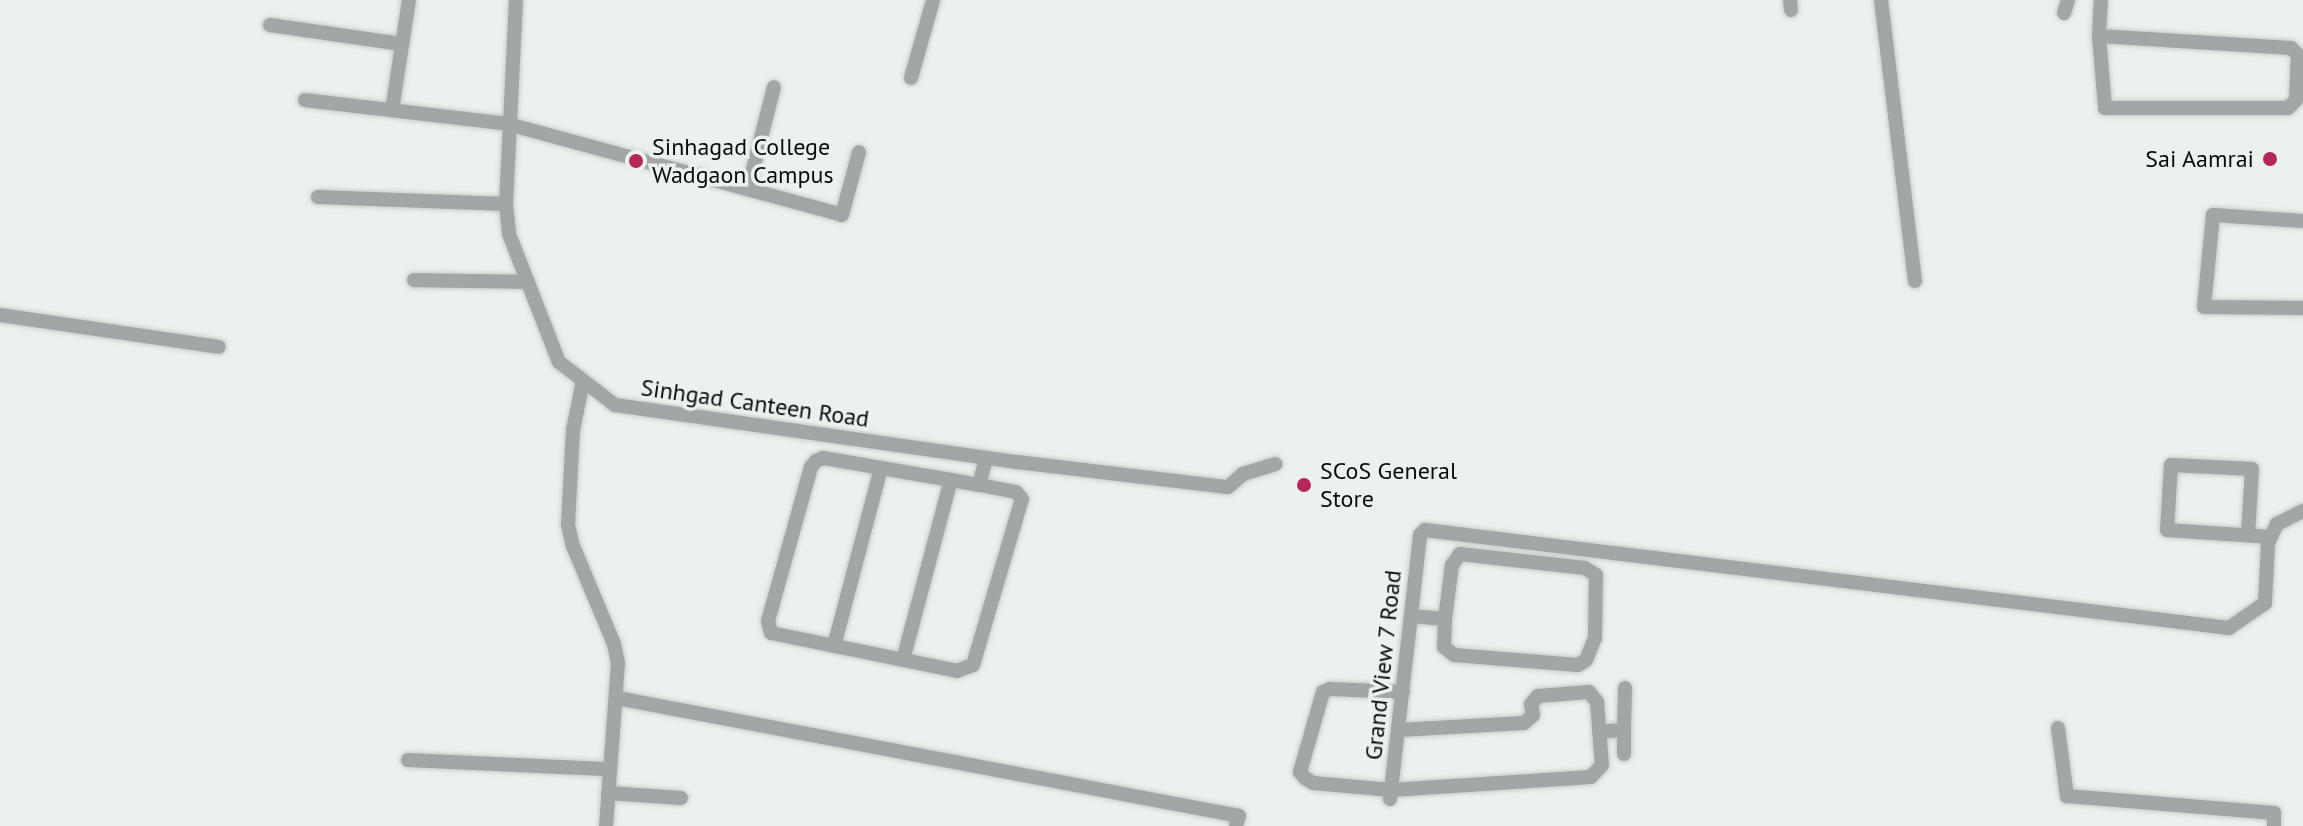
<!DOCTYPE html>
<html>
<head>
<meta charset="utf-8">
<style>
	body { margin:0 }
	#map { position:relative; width:2303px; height:826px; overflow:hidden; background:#ebf2ee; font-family:"PT Sans",sans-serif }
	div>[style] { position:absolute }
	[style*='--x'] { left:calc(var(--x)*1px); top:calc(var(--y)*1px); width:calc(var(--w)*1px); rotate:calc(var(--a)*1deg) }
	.roads { filter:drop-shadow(0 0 2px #c7cdca) drop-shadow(0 0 2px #c7cdca) }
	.minor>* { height:14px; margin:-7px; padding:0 7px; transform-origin:7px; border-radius:7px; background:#a2a6a6 }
	.dots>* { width:22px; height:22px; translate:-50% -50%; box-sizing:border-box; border:4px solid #ebf2ee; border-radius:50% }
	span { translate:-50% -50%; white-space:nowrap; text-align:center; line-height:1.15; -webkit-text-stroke:7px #ebf2ee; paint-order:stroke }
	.poi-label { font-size:24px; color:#0a0c0b }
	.left { translate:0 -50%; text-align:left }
	.right { translate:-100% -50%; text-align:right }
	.street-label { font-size:24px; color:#0a0c0b }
</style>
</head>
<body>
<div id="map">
	<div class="roads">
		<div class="minor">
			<i style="--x:516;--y:0;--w:204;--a:92.8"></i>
			<i style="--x:506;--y:204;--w:30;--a:84"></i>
			<i style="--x:509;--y:234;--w:137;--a:68.7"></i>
			<i style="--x:559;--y:362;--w:71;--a:37.5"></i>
			<i style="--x:615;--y:405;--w:406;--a:8.1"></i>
			<i style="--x:1017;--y:462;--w:212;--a:6.8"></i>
			<i style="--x:1228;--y:487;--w:20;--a:-41"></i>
			<i style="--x:1243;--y:474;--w:34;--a:-17"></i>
			<i style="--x:1790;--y:0;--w:10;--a:84"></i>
			<i style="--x:1881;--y:0;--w:283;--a:83.1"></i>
			<i style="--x:2064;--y:13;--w:14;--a:-73"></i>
			<i style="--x:270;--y:25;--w:133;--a:8.2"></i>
			<i style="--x:2099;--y:36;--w:72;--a:85.2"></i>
			<i style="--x:2105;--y:108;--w:183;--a:0"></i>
			<i style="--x:2288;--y:108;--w:11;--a:-45"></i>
			<i style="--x:2296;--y:100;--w:45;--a:-87.5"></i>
			<i style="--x:2298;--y:55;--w:10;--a:-135"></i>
			<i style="--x:2291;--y:48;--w:192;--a:-176.4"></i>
			<i style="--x:2099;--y:36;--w:36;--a:-87"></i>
			<i style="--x:911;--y:78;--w:81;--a:-74.2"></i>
			<i style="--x:305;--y:100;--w:204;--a:6.7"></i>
			<i style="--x:508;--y:124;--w:346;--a:15.2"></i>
			<i style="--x:842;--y:215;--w:65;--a:-74.9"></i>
			<i style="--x:392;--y:110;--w:111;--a:-81.2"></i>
			<i style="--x:748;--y:189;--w:105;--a:-75.7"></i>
			<i style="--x:318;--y:197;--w:188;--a:2.1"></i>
			<i style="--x:2303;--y:221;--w:90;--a:-176.2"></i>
			<i style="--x:2213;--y:215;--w:92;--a:95.6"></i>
			<i style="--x:2204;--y:307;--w:99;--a:0.6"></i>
			<i style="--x:414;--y:280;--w:113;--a:1"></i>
			<i style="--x:0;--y:315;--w:221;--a:8.3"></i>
			<i style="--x:583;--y:381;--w:50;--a:101.5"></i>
			<i style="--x:573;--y:430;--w:95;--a:93"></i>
			<i style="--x:568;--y:525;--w:22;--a:77"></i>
			<i style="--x:573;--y:546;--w:106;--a:67.3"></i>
			<i style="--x:614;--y:644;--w:19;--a:78"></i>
			<i style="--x:618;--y:663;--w:163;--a:94.2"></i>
			<i style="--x:951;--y:480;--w:130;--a:-170.2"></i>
			<i style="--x:823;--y:458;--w:8;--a:157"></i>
			<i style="--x:816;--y:461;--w:8;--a:130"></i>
			<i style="--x:811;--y:467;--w:160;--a:105.6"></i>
			<i style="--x:768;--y:621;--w:12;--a:76"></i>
			<i style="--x:771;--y:633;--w:190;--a:11.5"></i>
			<i style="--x:957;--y:671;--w:17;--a:-21"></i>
			<i style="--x:973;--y:665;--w:173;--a:-73.6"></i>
			<i style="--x:1022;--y:499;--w:9;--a:-131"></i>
			<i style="--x:1016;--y:492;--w:38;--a:-169"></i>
			<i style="--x:979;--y:485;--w:28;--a:-75"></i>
			<i style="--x:2248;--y:535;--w:66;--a:-86.5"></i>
			<i style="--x:2252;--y:469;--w:81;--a:-177.2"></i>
			<i style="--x:2171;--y:465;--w:65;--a:93.5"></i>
			<i style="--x:2167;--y:530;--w:104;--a:3.9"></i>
			<i style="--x:1411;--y:616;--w:34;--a:5"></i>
			<i style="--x:1445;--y:619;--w:28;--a:92"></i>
			<i style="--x:1444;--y:647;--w:13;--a:39"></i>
			<i style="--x:1454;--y:655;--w:124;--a:4.6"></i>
			<i style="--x:1578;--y:665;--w:9;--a:-32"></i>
			<i style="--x:1586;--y:660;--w:24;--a:-68"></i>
			<i style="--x:1595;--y:638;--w:63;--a:-89.1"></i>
			<i style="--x:1596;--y:575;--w:13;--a:-148"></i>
			<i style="--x:1585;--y:568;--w:126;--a:-173.6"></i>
			<i style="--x:1460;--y:554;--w:14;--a:126"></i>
			<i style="--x:1452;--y:565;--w:54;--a:97.4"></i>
			<i style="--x:834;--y:646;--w:184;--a:-75.2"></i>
			<i style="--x:903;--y:660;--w:186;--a:-75.1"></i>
			<i style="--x:951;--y:480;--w:28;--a:10"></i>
			<i style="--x:617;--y:698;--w:633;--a:10.74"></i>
			<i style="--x:1239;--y:816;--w:10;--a:107"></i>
			<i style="--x:2058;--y:728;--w:69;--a:82.5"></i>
			<i style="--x:2067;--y:796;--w:208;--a:4.7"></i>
			<i style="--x:2274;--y:813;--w:13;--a:90"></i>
			<i style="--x:1399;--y:730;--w:125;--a:-3.2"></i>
			<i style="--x:1524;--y:723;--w:12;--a:-42"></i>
			<i style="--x:1533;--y:715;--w:11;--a:-100"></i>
			<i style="--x:1531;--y:704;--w:11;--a:-49"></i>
			<i style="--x:1538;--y:696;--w:51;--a:-4.5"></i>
			<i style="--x:1589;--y:692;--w:13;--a:51"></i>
			<i style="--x:1597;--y:702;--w:63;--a:85.5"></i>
			<i style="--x:1602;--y:765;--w:16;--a:133"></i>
			<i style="--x:1591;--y:777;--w:200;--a:176.3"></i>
			<i style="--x:1391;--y:790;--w:78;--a:-174.9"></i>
			<i style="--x:1313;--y:783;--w:9;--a:-148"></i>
			<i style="--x:1305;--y:778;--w:8;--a:-130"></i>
			<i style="--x:1300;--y:772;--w:83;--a:-74"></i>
			<i style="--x:1323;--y:692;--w:8;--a:-23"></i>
			<i style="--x:1330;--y:689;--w:73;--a:2.4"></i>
			<i style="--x:1624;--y:730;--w:42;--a:-88.6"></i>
			<i style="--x:1599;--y:732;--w:25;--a:-5"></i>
			<i style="--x:1624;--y:730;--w:24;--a:90"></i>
			<i style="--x:408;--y:760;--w:202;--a:2.6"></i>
			<i style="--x:608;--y:793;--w:73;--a:3.9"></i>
			<i style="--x:1390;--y:799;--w:266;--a:-83.5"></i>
			<i style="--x:1420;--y:535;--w:7;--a:-45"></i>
			<i style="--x:1425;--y:530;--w:810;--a:6.95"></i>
			<i style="--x:2229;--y:628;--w:44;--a:-34.8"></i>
			<i style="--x:2265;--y:603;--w:60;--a:-87.1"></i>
			<i style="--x:2268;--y:543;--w:21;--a:-65"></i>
			<i style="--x:2277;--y:524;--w:29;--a:-27"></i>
		</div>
	</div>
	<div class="dots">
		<i style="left:2270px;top:159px;background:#b5275b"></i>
		<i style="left:636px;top:161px;background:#b5275b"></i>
		<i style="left:1304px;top:485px;background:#b5275b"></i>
	</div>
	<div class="poi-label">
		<span class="left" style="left:652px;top:161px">Sinhagad College<br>Wadgaon Campus</span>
		<span class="right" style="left:2254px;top:159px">Sai Aamrai</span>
		<span class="left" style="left:1320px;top:485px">SCoS General<br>Store</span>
	</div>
	<div class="street-label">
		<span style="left:755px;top:403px;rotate:8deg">Sinhgad Canteen Road</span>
		<span style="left:1383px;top:665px;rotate:-84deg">Grand View 7 Road</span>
	</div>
</div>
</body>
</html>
